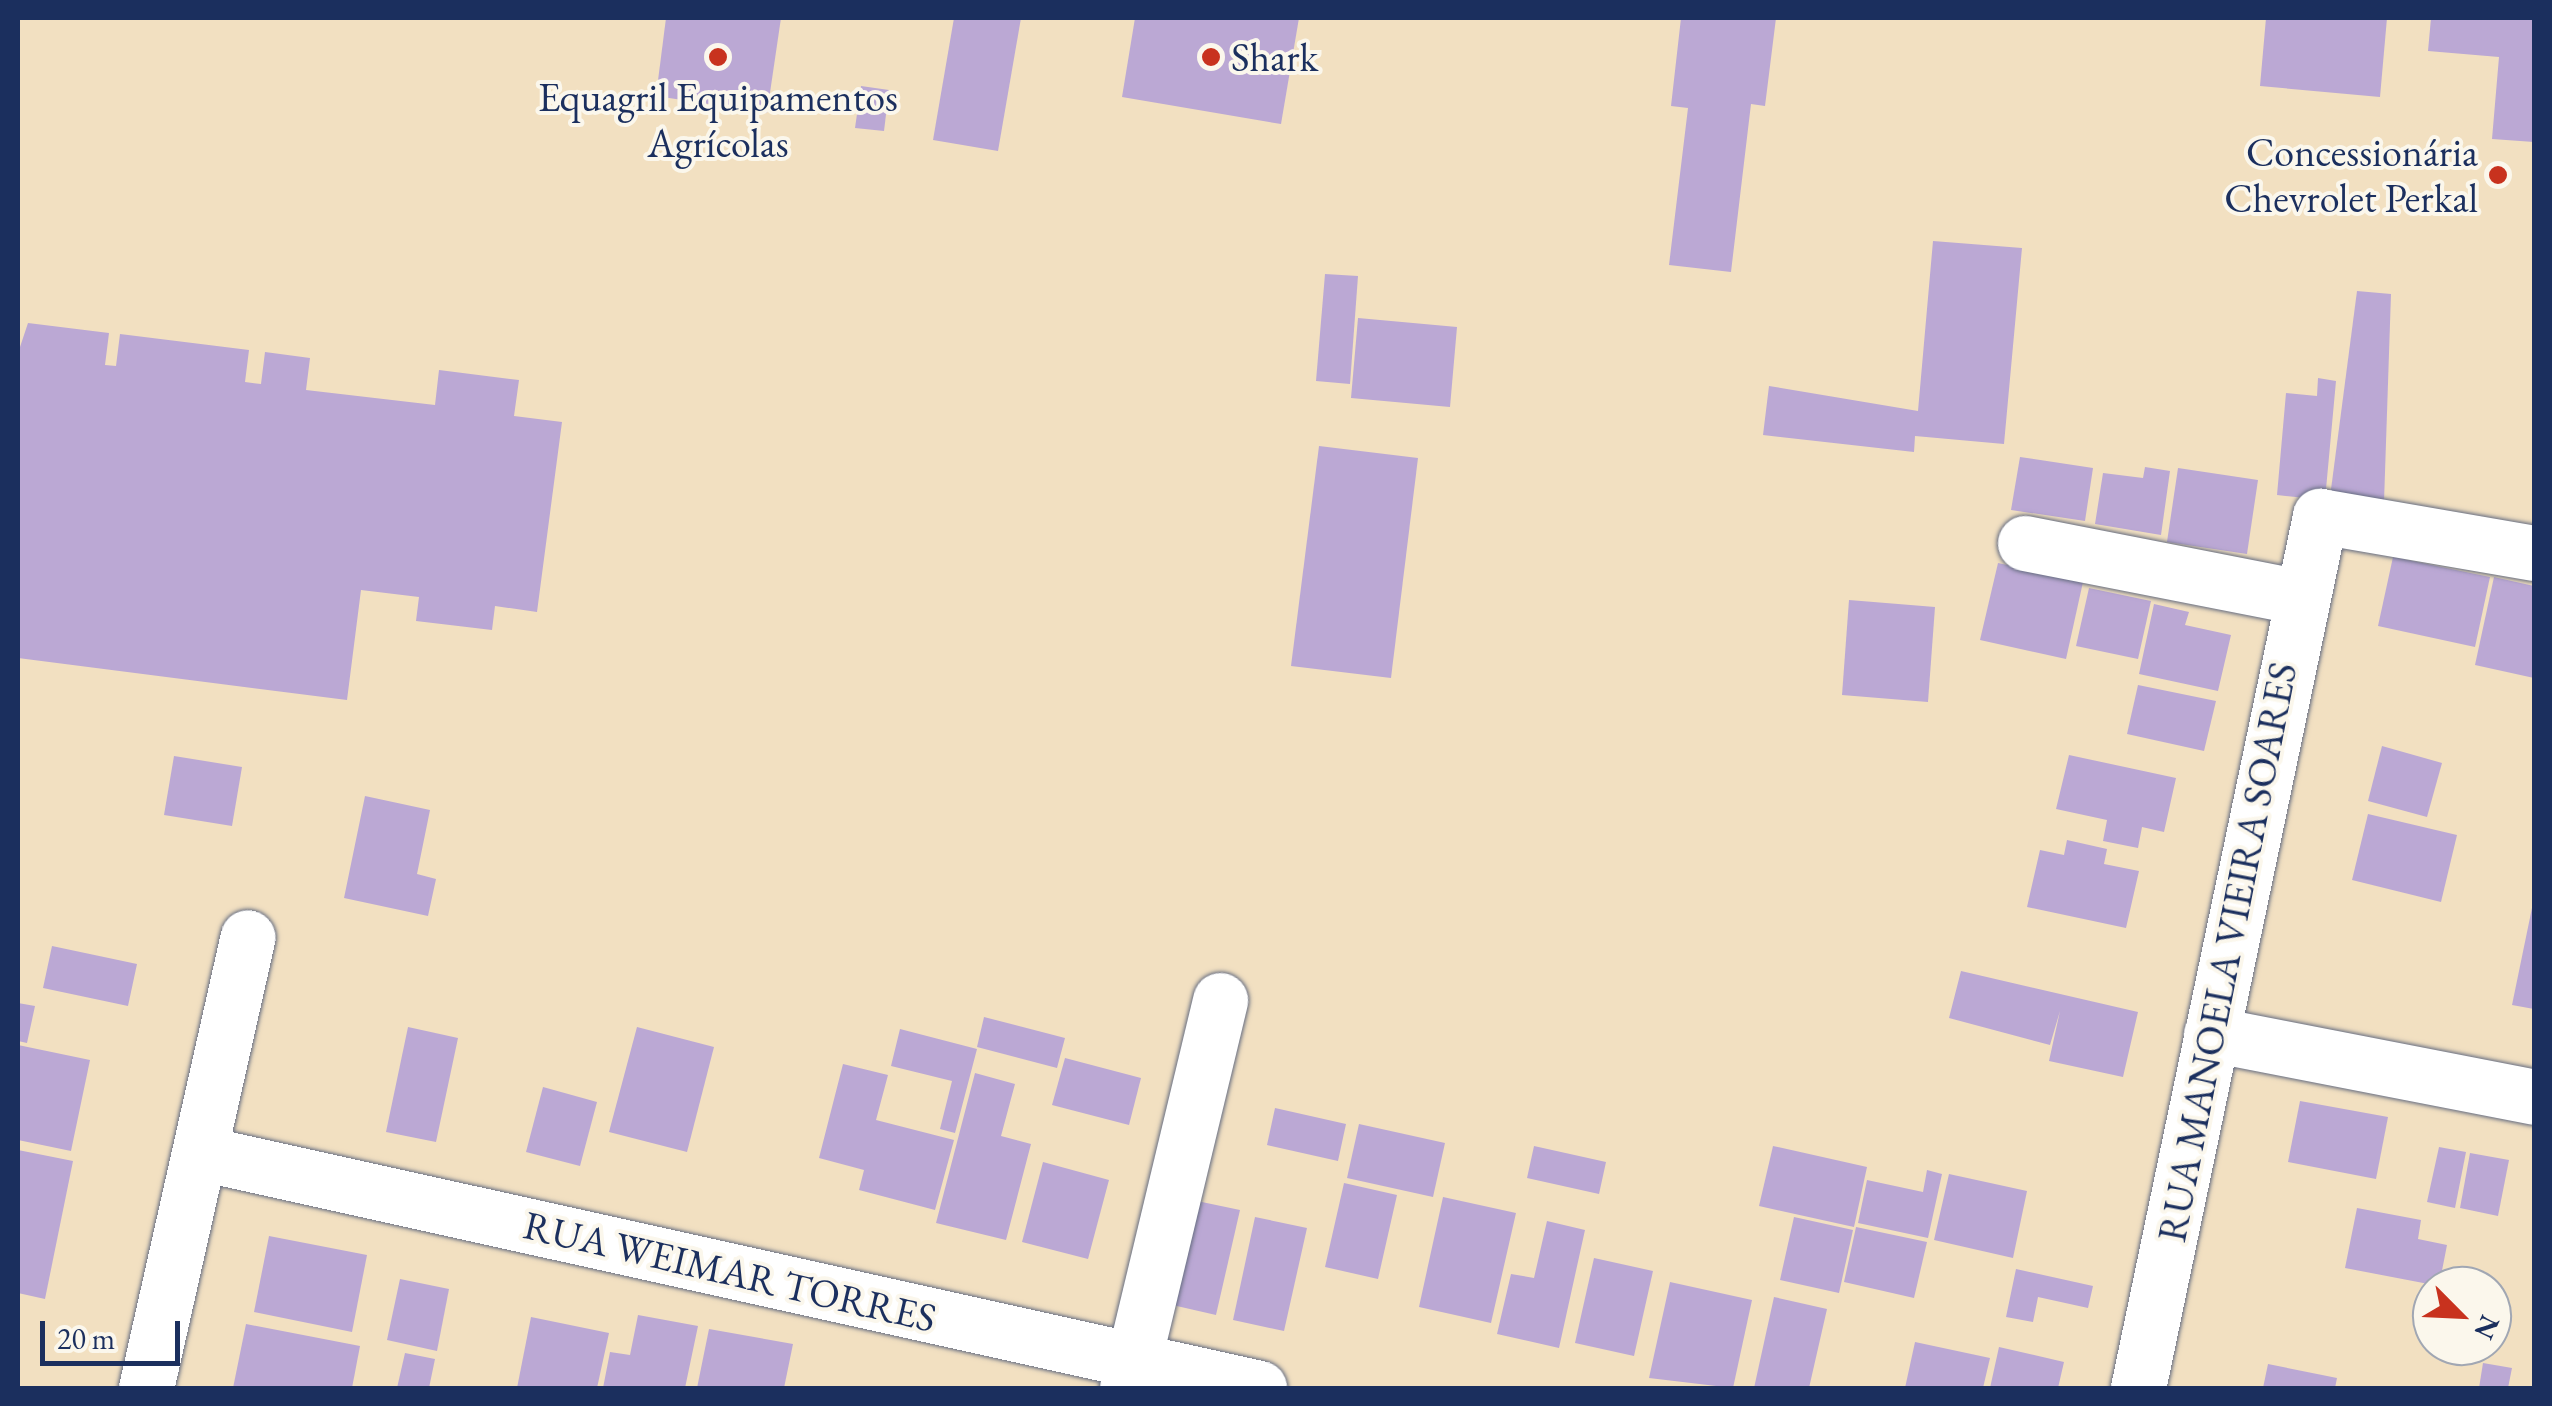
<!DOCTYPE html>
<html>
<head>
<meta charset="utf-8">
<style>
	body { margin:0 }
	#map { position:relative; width:2552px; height:1406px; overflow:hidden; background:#f2e0c1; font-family:"EB Garamond",serif }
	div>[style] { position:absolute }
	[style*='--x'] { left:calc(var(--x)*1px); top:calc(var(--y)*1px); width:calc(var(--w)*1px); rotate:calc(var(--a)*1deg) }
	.building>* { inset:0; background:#bba8d4 }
	.roads { filter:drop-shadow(0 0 2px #666d81) drop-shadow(0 0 2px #666d81) }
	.minor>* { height:55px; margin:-27.5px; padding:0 27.5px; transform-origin:27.5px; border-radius:27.5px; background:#fff }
	.dots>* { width:28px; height:28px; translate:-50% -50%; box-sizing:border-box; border:5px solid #fbf7ec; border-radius:50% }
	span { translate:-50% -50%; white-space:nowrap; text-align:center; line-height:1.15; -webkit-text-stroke:8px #fbf7ec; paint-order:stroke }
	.poi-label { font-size:40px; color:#1b2f5e }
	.left { translate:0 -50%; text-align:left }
	.right { translate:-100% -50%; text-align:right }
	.street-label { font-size:40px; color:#1b2f5e }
	.frame { position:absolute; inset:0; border:20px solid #1b2f5e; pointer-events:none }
	.north { position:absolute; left:2412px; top:1266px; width:100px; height:100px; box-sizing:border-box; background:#fbf7ec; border:2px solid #a1a7b3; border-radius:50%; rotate:114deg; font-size:28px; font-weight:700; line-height:40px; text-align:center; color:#1b2f5e }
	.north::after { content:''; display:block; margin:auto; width:35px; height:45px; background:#c8321e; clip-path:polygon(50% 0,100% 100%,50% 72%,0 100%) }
	.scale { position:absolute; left:40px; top:1321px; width:140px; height:45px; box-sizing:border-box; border:5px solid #1b2f5e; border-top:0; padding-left:12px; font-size:30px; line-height:35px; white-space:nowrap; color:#1b2f5e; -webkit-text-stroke:8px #fbf7ec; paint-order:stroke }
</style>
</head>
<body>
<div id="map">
	<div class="building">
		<i style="clip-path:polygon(666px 18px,781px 18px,767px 113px,656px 96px)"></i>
		<i style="clip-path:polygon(954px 18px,1021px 18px,998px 151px,933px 140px)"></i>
		<i style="clip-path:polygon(1135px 18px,1299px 18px,1281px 124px,1122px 97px)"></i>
		<i style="clip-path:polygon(1681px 18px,1776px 18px,1765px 106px,1751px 104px,1731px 272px,1669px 265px,1688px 108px,1671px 106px)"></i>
		<i style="clip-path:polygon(2266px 18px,2387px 18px,2380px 97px,2260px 86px)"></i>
		<i style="clip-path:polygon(2431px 18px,2534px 18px,2534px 142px,2492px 139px,2499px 57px,2428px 51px)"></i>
		<i style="clip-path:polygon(861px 86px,889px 90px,884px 131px,855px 128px)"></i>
		<i style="clip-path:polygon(1933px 241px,2022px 248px,2004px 444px,1915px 436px,1914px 452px,1763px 435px,1769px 386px,1918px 411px)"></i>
		<i style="clip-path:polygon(1325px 274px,1358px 276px,1350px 384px,1316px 381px)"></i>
		<i style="clip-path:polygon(2357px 291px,2391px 294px,2384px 502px,2330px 497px)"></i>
		<i style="clip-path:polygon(1358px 318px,1457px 327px,1450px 407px,1351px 398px)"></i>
		<i style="clip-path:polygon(28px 323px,109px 333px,105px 365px,116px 366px,120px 334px,249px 350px,245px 382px,261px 384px,265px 352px,310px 358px,306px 390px,435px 405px,439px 370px,519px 380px,514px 416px,562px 422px,537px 612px,495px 606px,492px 630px,416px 621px,419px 597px,361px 590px,347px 700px,18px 658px,18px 353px)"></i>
		<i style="clip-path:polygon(2318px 378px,2336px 381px,2325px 500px,2277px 495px,2286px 393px,2317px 396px)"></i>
		<i style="clip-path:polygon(1319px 446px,1418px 458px,1391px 678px,1291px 666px)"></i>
		<i style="clip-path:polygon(2020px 457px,2093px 468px,2085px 521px,2011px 510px)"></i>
		<i style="clip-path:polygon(2145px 467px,2170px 471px,2161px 535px,2095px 524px,2103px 473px,2143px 478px)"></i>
		<i style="clip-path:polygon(2178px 468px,2258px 480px,2247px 554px,2167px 542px)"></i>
		<i style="clip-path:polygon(2393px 557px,2490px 577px,2475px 647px,2378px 626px)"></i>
		<i style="clip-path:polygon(1998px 563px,2083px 582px,2066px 659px,1980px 640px)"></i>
		<i style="clip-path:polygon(2494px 577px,2534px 586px,2534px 678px,2475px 665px)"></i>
		<i style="clip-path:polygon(2089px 588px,2151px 601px,2138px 659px,2076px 646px)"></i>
		<i style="clip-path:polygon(1849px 600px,1935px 607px,1928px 702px,1842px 695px)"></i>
		<i style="clip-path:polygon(2154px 604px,2189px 612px,2185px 625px,2231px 635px,2218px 691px,2139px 674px)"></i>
		<i style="clip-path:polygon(2138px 685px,2216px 701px,2204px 751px,2127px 734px)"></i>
		<i style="clip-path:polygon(2382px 746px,2442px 763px,2427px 817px,2368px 801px)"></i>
		<i style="clip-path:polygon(2069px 755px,2176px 778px,2164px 832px,2142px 827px,2138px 848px,2103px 841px,2107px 820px,2056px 809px)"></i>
		<i style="clip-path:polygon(174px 756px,242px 767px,232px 826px,164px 815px)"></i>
		<i style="clip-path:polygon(365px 796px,430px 810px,417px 874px,436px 879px,428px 916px,344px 898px)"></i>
		<i style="clip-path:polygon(2368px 814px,2457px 835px,2441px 902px,2352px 880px)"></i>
		<i style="clip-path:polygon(2067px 840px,2107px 849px,2104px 864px,2139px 871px,2126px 928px,2027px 907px,2040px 850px,2064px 855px)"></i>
		<i style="clip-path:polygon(2533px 903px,2534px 903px,2534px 1009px,2512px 1005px)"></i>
		<i style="clip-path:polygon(52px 946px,137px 964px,128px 1006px,43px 988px)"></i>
		<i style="clip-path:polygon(1961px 971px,2138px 1012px,2123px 1077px,2049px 1061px,2060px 1011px,2050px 1045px,1949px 1018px)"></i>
		<i style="clip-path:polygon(18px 1003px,35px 1006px,27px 1043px,18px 1041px)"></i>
		<i style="clip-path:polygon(984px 1017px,1065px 1038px,1057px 1068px,977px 1047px)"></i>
		<i style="clip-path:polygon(408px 1027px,458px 1038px,436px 1142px,386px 1132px)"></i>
		<i style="clip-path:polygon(637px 1027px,714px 1047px,687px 1152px,609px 1132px)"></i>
		<i style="clip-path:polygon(900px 1029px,977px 1049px,955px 1133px,940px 1129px,952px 1081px,891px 1066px)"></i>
		<i style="clip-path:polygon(18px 1045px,90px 1060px,71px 1151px,18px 1140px)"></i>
		<i style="clip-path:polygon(1065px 1058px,1141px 1078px,1129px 1125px,1052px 1105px)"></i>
		<i style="clip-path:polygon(843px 1064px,888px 1075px,876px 1120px,954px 1140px,935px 1210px,859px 1190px,864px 1170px,819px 1158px)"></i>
		<i style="clip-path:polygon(975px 1073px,1015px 1084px,1001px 1136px,1031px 1144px,1006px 1240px,936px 1223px)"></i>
		<i style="clip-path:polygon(543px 1087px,597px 1102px,580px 1166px,526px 1152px)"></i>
		<i style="clip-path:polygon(2300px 1101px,2388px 1117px,2376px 1179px,2288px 1162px)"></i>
		<i style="clip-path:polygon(1275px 1108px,1346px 1124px,1338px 1161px,1267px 1145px)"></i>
		<i style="clip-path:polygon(1359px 1124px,1445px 1143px,1433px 1197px,1347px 1178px)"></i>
		<i style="clip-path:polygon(1534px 1146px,1606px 1162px,1599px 1194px,1527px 1178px)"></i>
		<i style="clip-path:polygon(1773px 1146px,1867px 1167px,1854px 1227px,1759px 1206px)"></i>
		<i style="clip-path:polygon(2439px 1147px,2466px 1152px,2455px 1208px,2427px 1202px)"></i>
		<i style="clip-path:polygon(18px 1150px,73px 1161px,45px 1299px,18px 1293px)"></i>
		<i style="clip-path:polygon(2470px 1153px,2509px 1160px,2498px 1216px,2460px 1208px)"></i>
		<i style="clip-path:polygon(1043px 1162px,1109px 1180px,1088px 1259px,1022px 1242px)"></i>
		<i style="clip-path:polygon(1927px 1170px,1942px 1174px,1928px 1238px,1858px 1223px,1867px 1180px,1923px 1192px)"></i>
		<i style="clip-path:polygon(1949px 1174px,2027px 1191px,2013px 1258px,1934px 1240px)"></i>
		<i style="clip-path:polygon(1344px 1183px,1397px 1195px,1378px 1279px,1325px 1267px)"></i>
		<i style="clip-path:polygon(1178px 1197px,1240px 1210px,1216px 1315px,1155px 1301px)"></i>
		<i style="clip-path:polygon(1443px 1197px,1516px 1213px,1491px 1323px,1419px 1307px)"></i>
		<i style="clip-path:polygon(2357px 1208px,2421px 1220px,2418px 1239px,2447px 1245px,2439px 1286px,2345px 1268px)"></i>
		<i style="clip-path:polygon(1255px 1217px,1307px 1228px,1284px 1331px,1233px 1320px)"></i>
		<i style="clip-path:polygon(1794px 1217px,1853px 1230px,1839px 1293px,1780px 1280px)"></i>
		<i style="clip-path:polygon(1547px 1221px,1585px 1230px,1559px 1348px,1497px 1334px,1511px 1274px,1534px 1278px)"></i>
		<i style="clip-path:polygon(1856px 1227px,1927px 1242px,1914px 1298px,1844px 1282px)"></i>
		<i style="clip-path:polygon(269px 1236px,367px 1255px,352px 1332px,254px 1312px)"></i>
		<i style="clip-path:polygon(1594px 1258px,1653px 1271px,1634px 1356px,1575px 1343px)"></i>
		<i style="clip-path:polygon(2016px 1269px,2093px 1286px,2088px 1308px,2038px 1297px,2033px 1322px,2006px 1317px)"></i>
		<i style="clip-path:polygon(400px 1279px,449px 1289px,437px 1351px,387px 1340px)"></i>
		<i style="clip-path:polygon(1670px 1282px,1752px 1300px,1733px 1388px,1649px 1378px)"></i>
		<i style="clip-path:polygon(1774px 1297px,1827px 1309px,1809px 1388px,1754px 1388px)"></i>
		<i style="clip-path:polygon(638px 1315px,698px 1326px,685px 1388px,603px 1388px,610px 1352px,630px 1355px)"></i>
		<i style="clip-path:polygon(531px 1317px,609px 1333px,597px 1388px,517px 1388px)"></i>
		<i style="clip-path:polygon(246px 1324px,360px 1346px,352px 1388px,233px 1388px)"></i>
		<i style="clip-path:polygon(709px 1329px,793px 1344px,784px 1388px,697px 1388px)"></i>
		<i style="clip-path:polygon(1915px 1342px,1990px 1358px,1983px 1388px,1905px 1388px)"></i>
		<i style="clip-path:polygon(1999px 1347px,2064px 1362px,2058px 1388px,1990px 1388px)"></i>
		<i style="clip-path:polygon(405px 1353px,435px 1359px,429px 1388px,397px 1388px)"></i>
		<i style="clip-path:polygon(2483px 1363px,2512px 1368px,2508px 1388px,2479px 1388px)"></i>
		<i style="clip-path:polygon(2268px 1364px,2337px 1378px,2335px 1388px,2263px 1388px)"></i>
	</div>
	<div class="roads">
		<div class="minor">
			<i style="--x:2025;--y:543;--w:279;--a:11.1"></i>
			<i style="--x:2211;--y:1034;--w:329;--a:11"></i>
			<i style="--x:201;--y:1153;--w:1084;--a:12.52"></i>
			<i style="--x:146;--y:1388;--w:462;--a:-77.3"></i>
			<i style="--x:1127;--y:1388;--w:399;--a:-76.5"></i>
			<i style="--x:2138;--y:1388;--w:891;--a:-78.21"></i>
			<i style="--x:2320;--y:516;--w:217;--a:9.8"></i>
		</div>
	</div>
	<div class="dots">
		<i style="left:718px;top:57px;background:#c8321e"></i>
		<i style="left:1211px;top:57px;background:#c8321e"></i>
		<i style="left:2498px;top:175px;background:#c8321e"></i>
	</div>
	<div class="poi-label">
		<span class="left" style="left:1231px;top:57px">Shark</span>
		<span style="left:718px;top:120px">Equagril Equipamentos<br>Agrícolas</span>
		<span class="right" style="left:2478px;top:175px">Concessionária<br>Chevrolet Perkal</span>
	</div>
	<div class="street-label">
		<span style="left:2227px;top:952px;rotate:-79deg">RUA MANOELA VIEIRA SOARES</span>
		<span style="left:730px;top:1271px;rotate:13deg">RUA WEIMAR TORRES</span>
	</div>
	<div class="frame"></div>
	<div class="north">N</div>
	<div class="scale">20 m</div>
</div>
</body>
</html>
